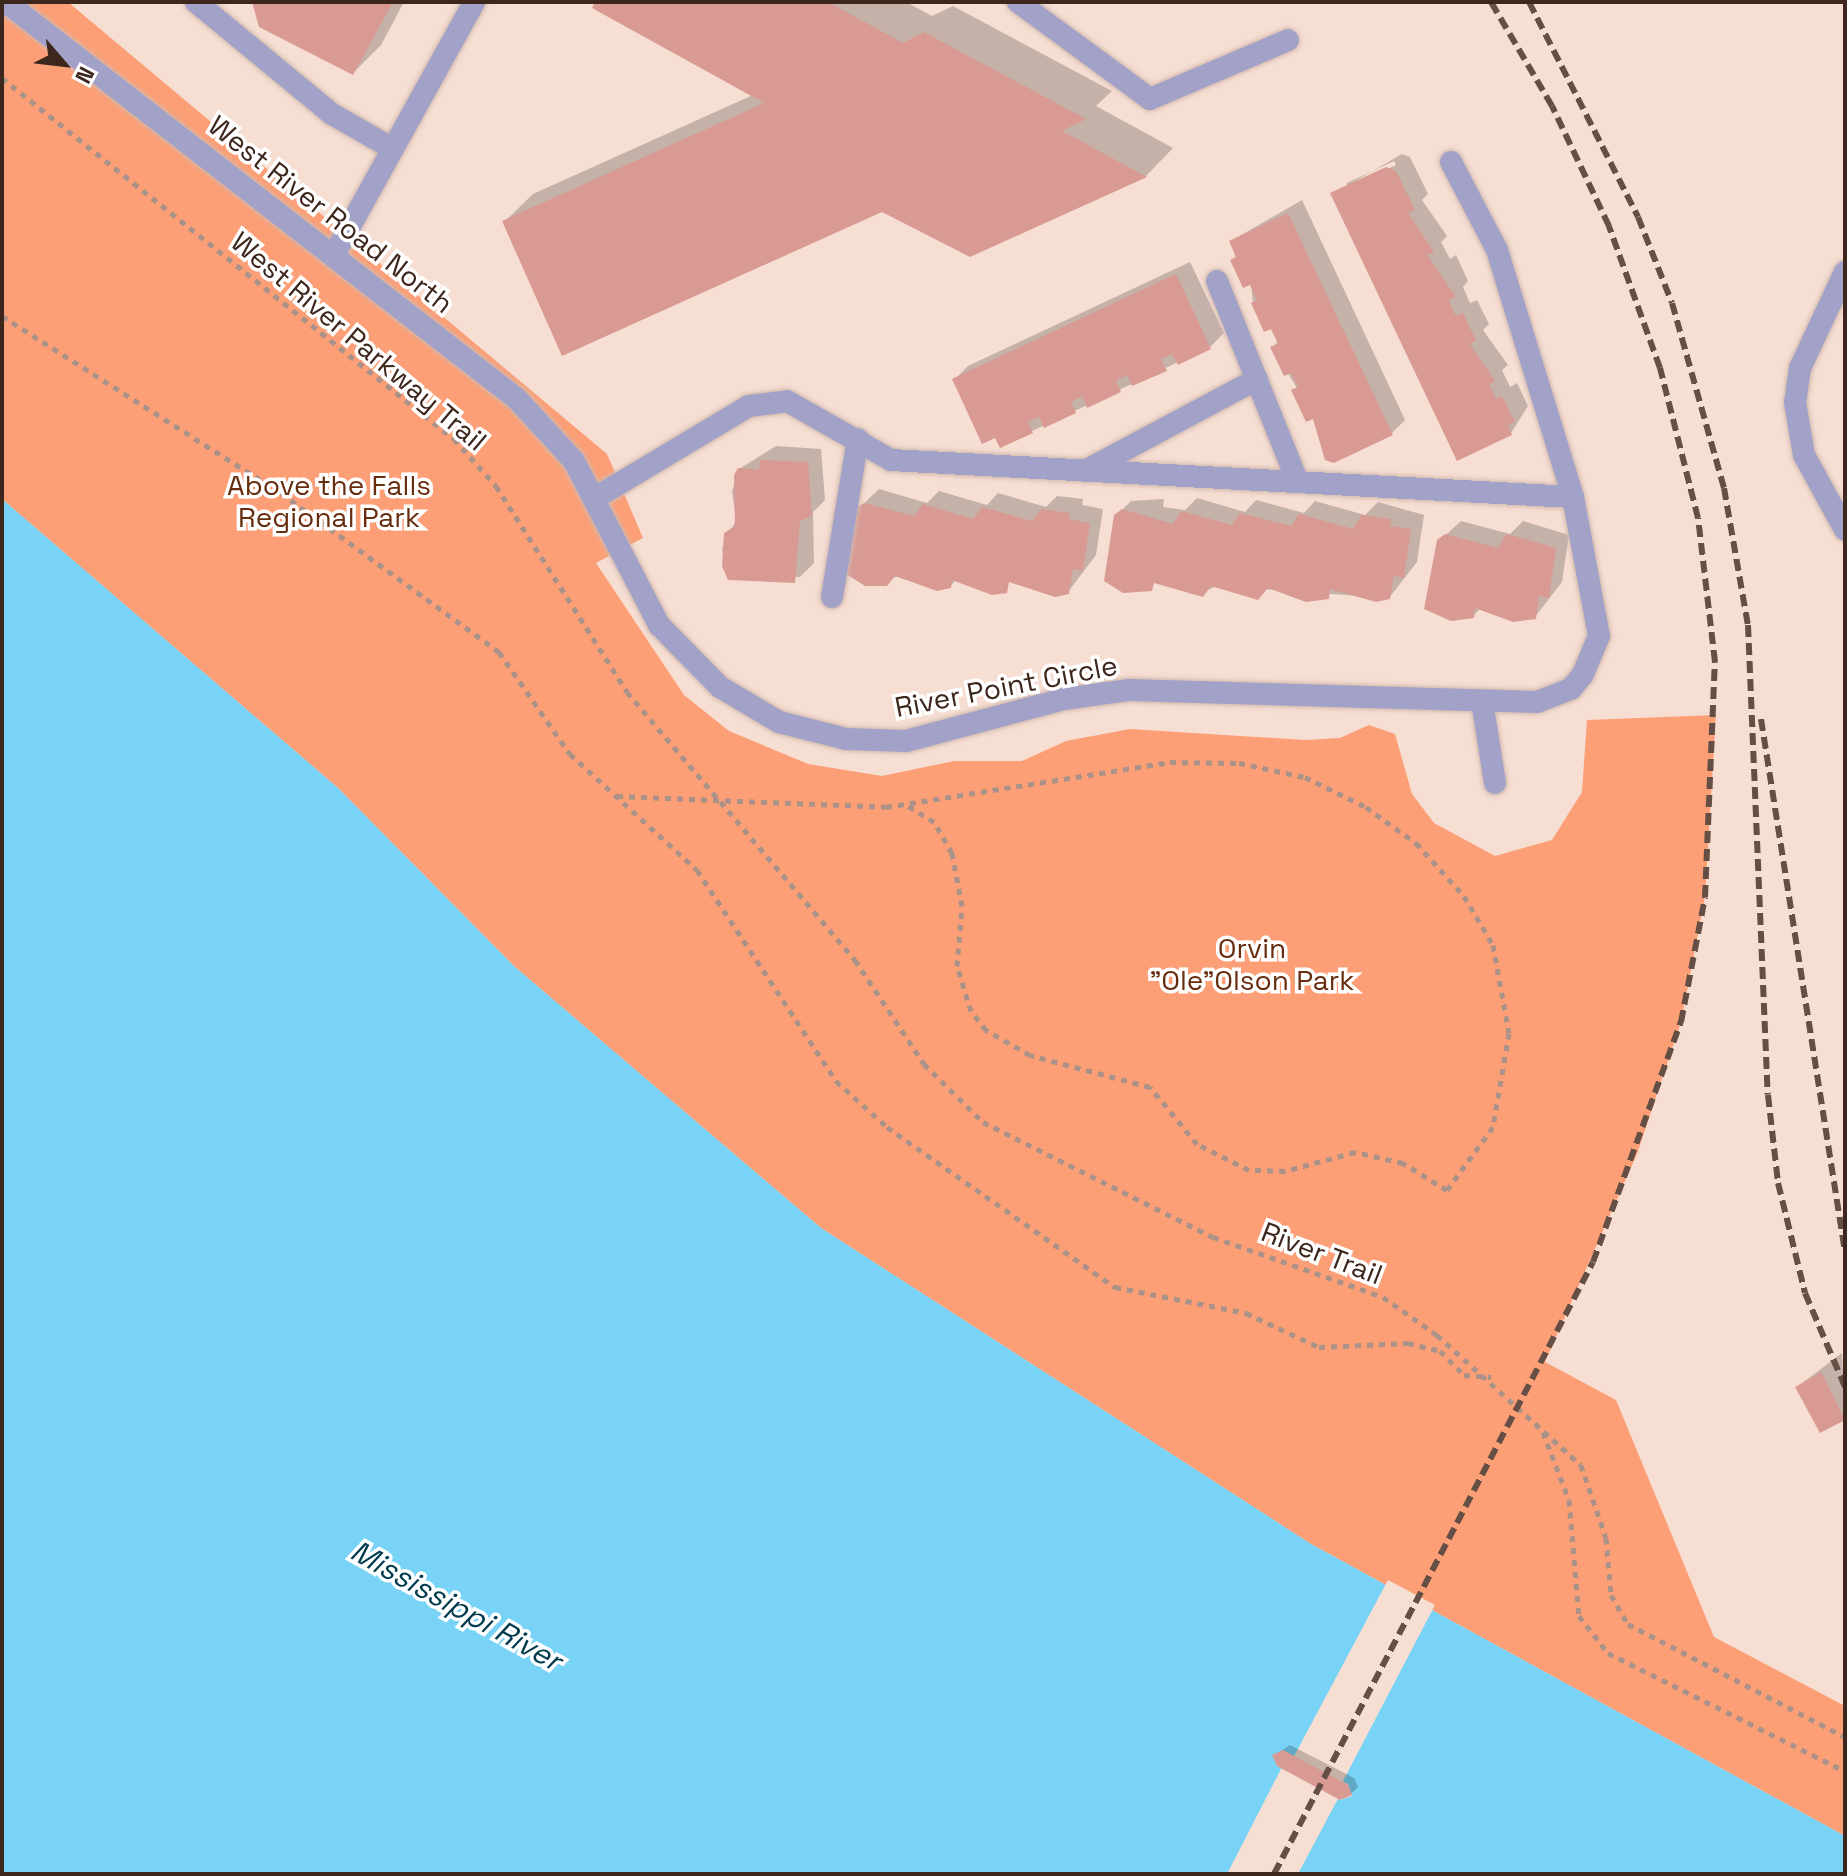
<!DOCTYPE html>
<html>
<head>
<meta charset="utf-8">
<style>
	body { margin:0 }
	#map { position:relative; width:1847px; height:1876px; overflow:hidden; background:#f6ded3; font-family:"Space Grotesk",sans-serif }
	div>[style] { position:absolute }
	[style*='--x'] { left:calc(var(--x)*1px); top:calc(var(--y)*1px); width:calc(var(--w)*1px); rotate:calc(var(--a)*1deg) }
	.green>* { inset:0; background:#fc9f76 }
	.water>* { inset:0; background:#78d3f6 }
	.pier>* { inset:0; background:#f6ded3 }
	.shadow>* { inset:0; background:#0003 }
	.building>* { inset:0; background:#d99a94 }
	.path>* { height:5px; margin-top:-2.5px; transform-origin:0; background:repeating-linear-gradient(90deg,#aa9288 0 6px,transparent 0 12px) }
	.roads { filter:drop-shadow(0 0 2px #d1b9ae) drop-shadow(0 0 2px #d1b9ae) }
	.service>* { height:22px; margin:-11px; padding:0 11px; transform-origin:11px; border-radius:11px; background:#a2a2c9 }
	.minor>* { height:22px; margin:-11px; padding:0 11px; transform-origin:11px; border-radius:11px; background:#a2a2c9 }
	.rail>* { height:6px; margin-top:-3px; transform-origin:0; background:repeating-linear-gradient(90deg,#654e44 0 12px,transparent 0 18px) }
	span { translate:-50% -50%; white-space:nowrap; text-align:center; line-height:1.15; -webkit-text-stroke:7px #fff; paint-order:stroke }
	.street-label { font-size:28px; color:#3d261c }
	.park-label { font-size:28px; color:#672d0f }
	.water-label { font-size:30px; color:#003b4d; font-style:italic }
	.frame { position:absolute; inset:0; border:4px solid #3d261c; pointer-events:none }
	.north { position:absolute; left:24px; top:24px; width:80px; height:80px; -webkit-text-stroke:6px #fff; paint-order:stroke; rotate:118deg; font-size:22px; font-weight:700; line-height:32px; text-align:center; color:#3d261c }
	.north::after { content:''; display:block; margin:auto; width:28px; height:36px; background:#3d261c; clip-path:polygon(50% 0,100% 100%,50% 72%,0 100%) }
</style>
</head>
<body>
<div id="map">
	<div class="green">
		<i style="clip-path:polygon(2px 2px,68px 2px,607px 454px,643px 538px,596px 563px,684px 695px,729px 731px,808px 764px,882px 776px,954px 761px,1022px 761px,1066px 741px,1130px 729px,1306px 740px,1340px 738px,1369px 725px,1395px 734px,1412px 794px,1434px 823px,1495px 856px,1552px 840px,1582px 792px,1587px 720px,1716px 715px,1705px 897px,1681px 1022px,1637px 1154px,1545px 1362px,1616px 1400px,1714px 1637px,1845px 1706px,1845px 1836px,1311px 1544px,821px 1228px,515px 967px,338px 788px,2px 499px)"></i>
	</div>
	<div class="water">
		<i style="clip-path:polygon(evenodd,2px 499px,338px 788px,515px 967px,821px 1228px,1311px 1544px,1845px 1836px,1845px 1874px,2px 1874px,2px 499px,1283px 1751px,1348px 1784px,1352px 1796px,1340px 1800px,1277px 1766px,1273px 1755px,1283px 1751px)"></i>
	</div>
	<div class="pier">
		<i style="clip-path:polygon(1388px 1580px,1435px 1605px,1341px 1785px,1292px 1760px)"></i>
		<i style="clip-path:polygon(1283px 1765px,1340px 1795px,1298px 1874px,1227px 1874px)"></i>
	</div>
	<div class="shadow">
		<i style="clip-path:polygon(254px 2px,404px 2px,381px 45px,353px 73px)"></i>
		<i style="clip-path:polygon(598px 2px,906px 2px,932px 16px,953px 6px,1112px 91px,1096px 106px,1173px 148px,1146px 176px,970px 255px,882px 210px,504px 222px,533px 194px,753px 95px)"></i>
		<i style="clip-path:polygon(evenodd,1402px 154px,1410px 157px,1428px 194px,1422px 200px,1447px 236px,1441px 242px,1450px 259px,1456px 255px,1468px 281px,1463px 287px,1470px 303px,1477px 300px,1489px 324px,1483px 330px,1508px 365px,1502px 370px,1510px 387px,1517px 383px,1528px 406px,1511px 433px,1333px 194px,1402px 154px,1394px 161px,1396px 165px,1347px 188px,1347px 183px,1394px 161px)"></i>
		<i style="clip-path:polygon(1302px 200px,1405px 420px,1391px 434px,1314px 416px,1272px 347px,1279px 341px,1253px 304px,1251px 283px,1244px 286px,1231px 241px)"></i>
		<i style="clip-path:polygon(1190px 262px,1224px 333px,1210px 347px,1032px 431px,954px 380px,968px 366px)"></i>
		<i style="clip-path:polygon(776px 446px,821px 449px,825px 500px,813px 512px,814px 563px,800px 577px,730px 578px,722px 549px,736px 520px,732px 491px,739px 469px)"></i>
		<i style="clip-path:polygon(879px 489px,927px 503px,939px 491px,987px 505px,998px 493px,1046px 507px,1057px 496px,1083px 499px,1082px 505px,1103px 509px,1096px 555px,1068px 592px,1011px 580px,999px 592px,957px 579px,950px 586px,899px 576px,873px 585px,858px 509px)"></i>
		<i style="clip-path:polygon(1197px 498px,1245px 512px,1256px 500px,1304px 513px,1315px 501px,1365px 515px,1378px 502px,1424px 515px,1417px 562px,1389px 598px,1217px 586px,1196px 595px,1154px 581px,1116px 516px,1131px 501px,1164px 499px,1163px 507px,1185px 510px)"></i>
		<i style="clip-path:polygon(1461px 521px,1510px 534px,1523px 521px,1569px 535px,1562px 582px,1535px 617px,1482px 607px,1473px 616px,1439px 541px)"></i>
		<i style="clip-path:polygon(1842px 1353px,1845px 1418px,1820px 1431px,1797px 1387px)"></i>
		<i style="clip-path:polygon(1290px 1745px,1354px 1778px,1358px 1787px,1351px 1794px,1275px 1755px)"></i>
	</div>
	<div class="building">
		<i style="clip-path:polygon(252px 2px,393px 2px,353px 75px,259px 27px)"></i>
		<i style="clip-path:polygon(595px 2px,828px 2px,903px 43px,924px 32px,1086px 119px,1062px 131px,1147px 177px,970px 257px,882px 212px,562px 356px,502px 221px,764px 103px,592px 8px)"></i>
		<i style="clip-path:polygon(1386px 167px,1396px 171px,1415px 210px,1408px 213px,1434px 252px,1427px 255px,1456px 297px,1449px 300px,1456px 316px,1463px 313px,1476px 340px,1470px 344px,1495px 381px,1489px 384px,1496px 399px,1502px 396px,1515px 422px,1508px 425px,1512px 435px,1457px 461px,1330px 193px)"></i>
		<i style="clip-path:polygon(1288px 213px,1393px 435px,1334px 463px,1325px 460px,1313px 419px,1306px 422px,1291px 390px,1298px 387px,1291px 373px,1284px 376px,1270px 347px,1278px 344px,1271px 329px,1264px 332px,1251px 303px,1257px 300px,1250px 285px,1243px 288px,1230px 260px,1236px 257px,1229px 241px)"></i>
		<i style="clip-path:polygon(1176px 274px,1211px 349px,1178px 365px,1172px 354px,1161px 359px,1167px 371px,1132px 386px,1127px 375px,1116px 381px,1121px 392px,1087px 408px,1082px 396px,1071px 402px,1076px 413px,1044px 428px,1039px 417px,1028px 422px,1033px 433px,1000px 448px,995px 438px,982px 444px,952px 379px)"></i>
		<i style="clip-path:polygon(760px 460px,808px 462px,812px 516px,800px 521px,795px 583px,728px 580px,722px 566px,724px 533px,735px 526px,734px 475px,738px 468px,759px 469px)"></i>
		<i style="clip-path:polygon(864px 503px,914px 516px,923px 504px,973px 519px,982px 507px,1032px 521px,1041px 509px,1070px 513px,1069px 519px,1090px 523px,1083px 571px,1073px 569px,1069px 594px,1055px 597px,1009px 582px,1007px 593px,992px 595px,952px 580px,951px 588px,937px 591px,895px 576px,887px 586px,865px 586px,846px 574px,856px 508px)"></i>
		<i style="clip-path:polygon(1122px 509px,1173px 524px,1181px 511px,1232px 525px,1240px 513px,1291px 526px,1299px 514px,1353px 529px,1362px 515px,1391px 519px,1390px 526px,1411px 529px,1404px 578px,1394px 576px,1390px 599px,1376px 602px,1330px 589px,1329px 599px,1306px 602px,1268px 588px,1258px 600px,1211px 586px,1203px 597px,1154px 583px,1152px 591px,1123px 593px,1104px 581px,1114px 515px)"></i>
		<i style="clip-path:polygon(1445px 534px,1498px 548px,1507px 534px,1556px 548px,1549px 598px,1539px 596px,1536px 619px,1513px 622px,1475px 608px,1474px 618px,1451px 621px,1424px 609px,1437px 540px)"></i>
		<i style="clip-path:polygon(1821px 1372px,1845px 1420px,1820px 1433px,1795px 1387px)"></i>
		<i style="clip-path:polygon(1283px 1750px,1348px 1785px,1352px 1795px,1340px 1800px,1277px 1766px,1272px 1755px)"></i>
	</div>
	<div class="path">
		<i style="--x:2;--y:78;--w:578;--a:38.61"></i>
		<i style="--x:454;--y:439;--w:63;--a:48.2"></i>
		<i style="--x:496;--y:486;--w:244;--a:57.5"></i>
		<i style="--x:627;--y:692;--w:352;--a:49.6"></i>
		<i style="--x:855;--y:960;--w:125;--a:56.4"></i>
		<i style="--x:924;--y:1064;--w:83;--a:44.5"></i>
		<i style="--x:983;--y:1122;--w:257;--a:26.6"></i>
		<i style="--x:1213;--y:1237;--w:180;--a:19.4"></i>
		<i style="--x:1383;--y:1297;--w:66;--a:35.1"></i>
		<i style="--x:1437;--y:1335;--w:194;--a:42.1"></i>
		<i style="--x:1581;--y:1465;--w:77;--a:71.1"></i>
		<i style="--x:1606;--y:1538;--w:57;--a:85"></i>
		<i style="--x:1611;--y:1595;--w:34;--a:60"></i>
		<i style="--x:1628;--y:1624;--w:245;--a:27.5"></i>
		<i style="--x:2;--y:316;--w:330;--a:32.4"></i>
		<i style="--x:281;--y:493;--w:270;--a:36.1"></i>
		<i style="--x:499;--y:652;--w:124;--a:55.2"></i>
		<i style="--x:570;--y:754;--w:172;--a:42.4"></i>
		<i style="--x:697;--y:870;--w:253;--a:56.6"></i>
		<i style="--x:836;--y:1081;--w:69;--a:42"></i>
		<i style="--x:887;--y:1127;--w:279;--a:35.1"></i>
		<i style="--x:1115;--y:1287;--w:134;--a:11.2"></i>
		<i style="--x:1246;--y:1313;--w:81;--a:25"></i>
		<i style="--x:1319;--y:1347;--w:89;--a:-2.6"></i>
		<i style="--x:1408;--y:1343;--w:33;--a:14"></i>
		<i style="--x:1440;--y:1351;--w:34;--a:45"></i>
		<i style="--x:1464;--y:1375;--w:27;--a:4"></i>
		<i style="--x:617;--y:796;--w:269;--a:2.3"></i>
		<i style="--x:886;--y:807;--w:288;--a:-9"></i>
		<i style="--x:1170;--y:762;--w:69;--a:0.8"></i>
		<i style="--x:1239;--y:763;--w:67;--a:12"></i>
		<i style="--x:1305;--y:777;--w:68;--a:26.2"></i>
		<i style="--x:1366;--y:807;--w:62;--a:35.8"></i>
		<i style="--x:1416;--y:843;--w:72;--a:47.8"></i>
		<i style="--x:1464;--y:896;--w:57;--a:59.4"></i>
		<i style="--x:1493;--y:945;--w:89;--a:79.7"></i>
		<i style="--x:1509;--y:1033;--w:95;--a:99.7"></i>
		<i style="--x:1493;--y:1127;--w:78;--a:126.1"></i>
		<i style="--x:1447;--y:1190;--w:52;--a:-148.5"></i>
		<i style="--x:1403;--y:1163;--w:49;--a:-167.1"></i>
		<i style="--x:1355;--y:1152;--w:73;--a:164.8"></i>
		<i style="--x:1285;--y:1171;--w:36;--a:-178"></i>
		<i style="--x:1249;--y:1170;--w:58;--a:-153.4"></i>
		<i style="--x:1197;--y:1144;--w:74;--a:-129.5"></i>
		<i style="--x:1150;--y:1087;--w:124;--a:-165.1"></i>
		<i style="--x:1030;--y:1055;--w:51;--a:-150.4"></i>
		<i style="--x:986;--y:1030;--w:24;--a:-128"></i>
		<i style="--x:971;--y:1011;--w:47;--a:-107.3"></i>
		<i style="--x:957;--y:966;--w:60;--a:-85.2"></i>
		<i style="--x:962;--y:906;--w:54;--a:-100.7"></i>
		<i style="--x:952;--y:853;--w:36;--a:-120"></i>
		<i style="--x:934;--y:822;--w:32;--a:-148"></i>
		<i style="--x:1543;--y:1432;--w:73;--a:69.1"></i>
		<i style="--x:1569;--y:1500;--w:116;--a:85.1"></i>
		<i style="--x:1579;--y:1616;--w:47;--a:51.9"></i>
		<i style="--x:1608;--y:1653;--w:265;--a:26.5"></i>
	</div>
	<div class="roads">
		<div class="service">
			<i style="--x:196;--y:2;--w:176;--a:39.5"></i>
			<i style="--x:332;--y:114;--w:70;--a:29.8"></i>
			<i style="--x:1018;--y:2;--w:164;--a:36.3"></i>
			<i style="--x:1150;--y:99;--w:150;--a:-23.1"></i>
			<i style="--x:1451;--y:162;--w:99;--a:62.4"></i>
			<i style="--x:1497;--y:250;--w:258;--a:72.9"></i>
			<i style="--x:1573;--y:497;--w:141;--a:79.4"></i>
			<i style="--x:1599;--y:636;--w:41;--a:112.8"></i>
			<i style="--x:334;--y:255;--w:289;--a:-61"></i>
			<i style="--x:1845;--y:272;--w:106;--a:115.1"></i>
			<i style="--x:1800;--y:368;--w:34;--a:98"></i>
			<i style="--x:1795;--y:402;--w:54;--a:80.4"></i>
			<i style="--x:1804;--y:455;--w:85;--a:61.3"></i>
			<i style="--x:1217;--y:281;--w:217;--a:68.1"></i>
			<i style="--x:1085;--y:471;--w:195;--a:-28.1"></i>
			<i style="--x:595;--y:498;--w:179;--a:-30.9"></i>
			<i style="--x:749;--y:406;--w:38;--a:-7"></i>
			<i style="--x:787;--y:401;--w:120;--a:29.6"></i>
			<i style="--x:891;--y:460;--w:683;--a:3.11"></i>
			<i style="--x:832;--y:597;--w:160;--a:-80.7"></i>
			<i style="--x:1482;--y:701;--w:83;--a:81"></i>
		</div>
		<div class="minor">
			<i style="--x:6;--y:2;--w:647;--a:37.84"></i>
			<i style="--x:517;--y:399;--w:84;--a:47.4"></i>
			<i style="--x:574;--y:461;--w:185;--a:62.6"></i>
			<i style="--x:659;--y:625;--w:87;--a:45.5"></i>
			<i style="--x:720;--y:687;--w:69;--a:30.7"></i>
			<i style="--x:779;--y:722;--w:69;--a:14.2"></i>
			<i style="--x:846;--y:739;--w:60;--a:1.9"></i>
			<i style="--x:906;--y:741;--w:163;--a:-14.9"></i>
			<i style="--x:1064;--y:699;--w:66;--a:-7.9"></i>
			<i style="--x:1129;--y:690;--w:408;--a:1.7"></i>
			<i style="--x:1537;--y:702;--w:36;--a:-21"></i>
			<i style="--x:1571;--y:689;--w:19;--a:-51"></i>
		</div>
	</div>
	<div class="rail">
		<i style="--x:1529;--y:2;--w:241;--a:63.1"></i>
		<i style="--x:1638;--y:217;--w:92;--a:68.4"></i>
		<i style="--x:1672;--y:303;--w:192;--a:74.3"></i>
		<i style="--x:1724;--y:488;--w:139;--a:80.1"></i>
		<i style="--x:1748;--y:625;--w:470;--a:87.6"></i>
		<i style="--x:1768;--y:1095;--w:89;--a:83.5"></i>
		<i style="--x:1778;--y:1183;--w:113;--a:76.2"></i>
		<i style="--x:1805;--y:1293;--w:102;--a:66.9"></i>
		<i style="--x:1761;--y:719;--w:540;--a:81.04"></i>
		<i style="--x:1274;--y:1874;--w:690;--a:-62.47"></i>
		<i style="--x:1593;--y:1262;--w:256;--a:-69.9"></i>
		<i style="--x:1681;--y:1022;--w:127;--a:-79.1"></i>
		<i style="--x:1705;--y:897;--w:235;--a:-87.6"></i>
		<i style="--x:1715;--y:662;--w:145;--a:-96.7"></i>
		<i style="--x:1698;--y:518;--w:155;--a:-104.2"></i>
		<i style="--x:1660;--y:368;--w:151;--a:-109.8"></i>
		<i style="--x:1609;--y:226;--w:133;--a:-115.4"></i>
		<i style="--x:1552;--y:106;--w:121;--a:-120.4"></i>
	</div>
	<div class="street-label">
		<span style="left:331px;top:214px;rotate:38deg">West River Road North</span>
		<span style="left:359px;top:341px;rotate:40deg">West River Parkway Trail</span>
		<span style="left:1006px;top:686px;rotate:-11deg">River Point Circle</span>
		<span style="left:1322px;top:1253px;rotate:21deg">River Trail</span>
	</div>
	<div class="park-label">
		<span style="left:329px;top:501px">Above the Falls<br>Regional Park</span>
		<span style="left:1252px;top:964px">Orvin<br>"Ole"Olson Park</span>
	</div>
	<div class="water-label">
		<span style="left:456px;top:1606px;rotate:29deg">Mississippi River</span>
	</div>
	<div class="frame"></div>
	<div class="north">N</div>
</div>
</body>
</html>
